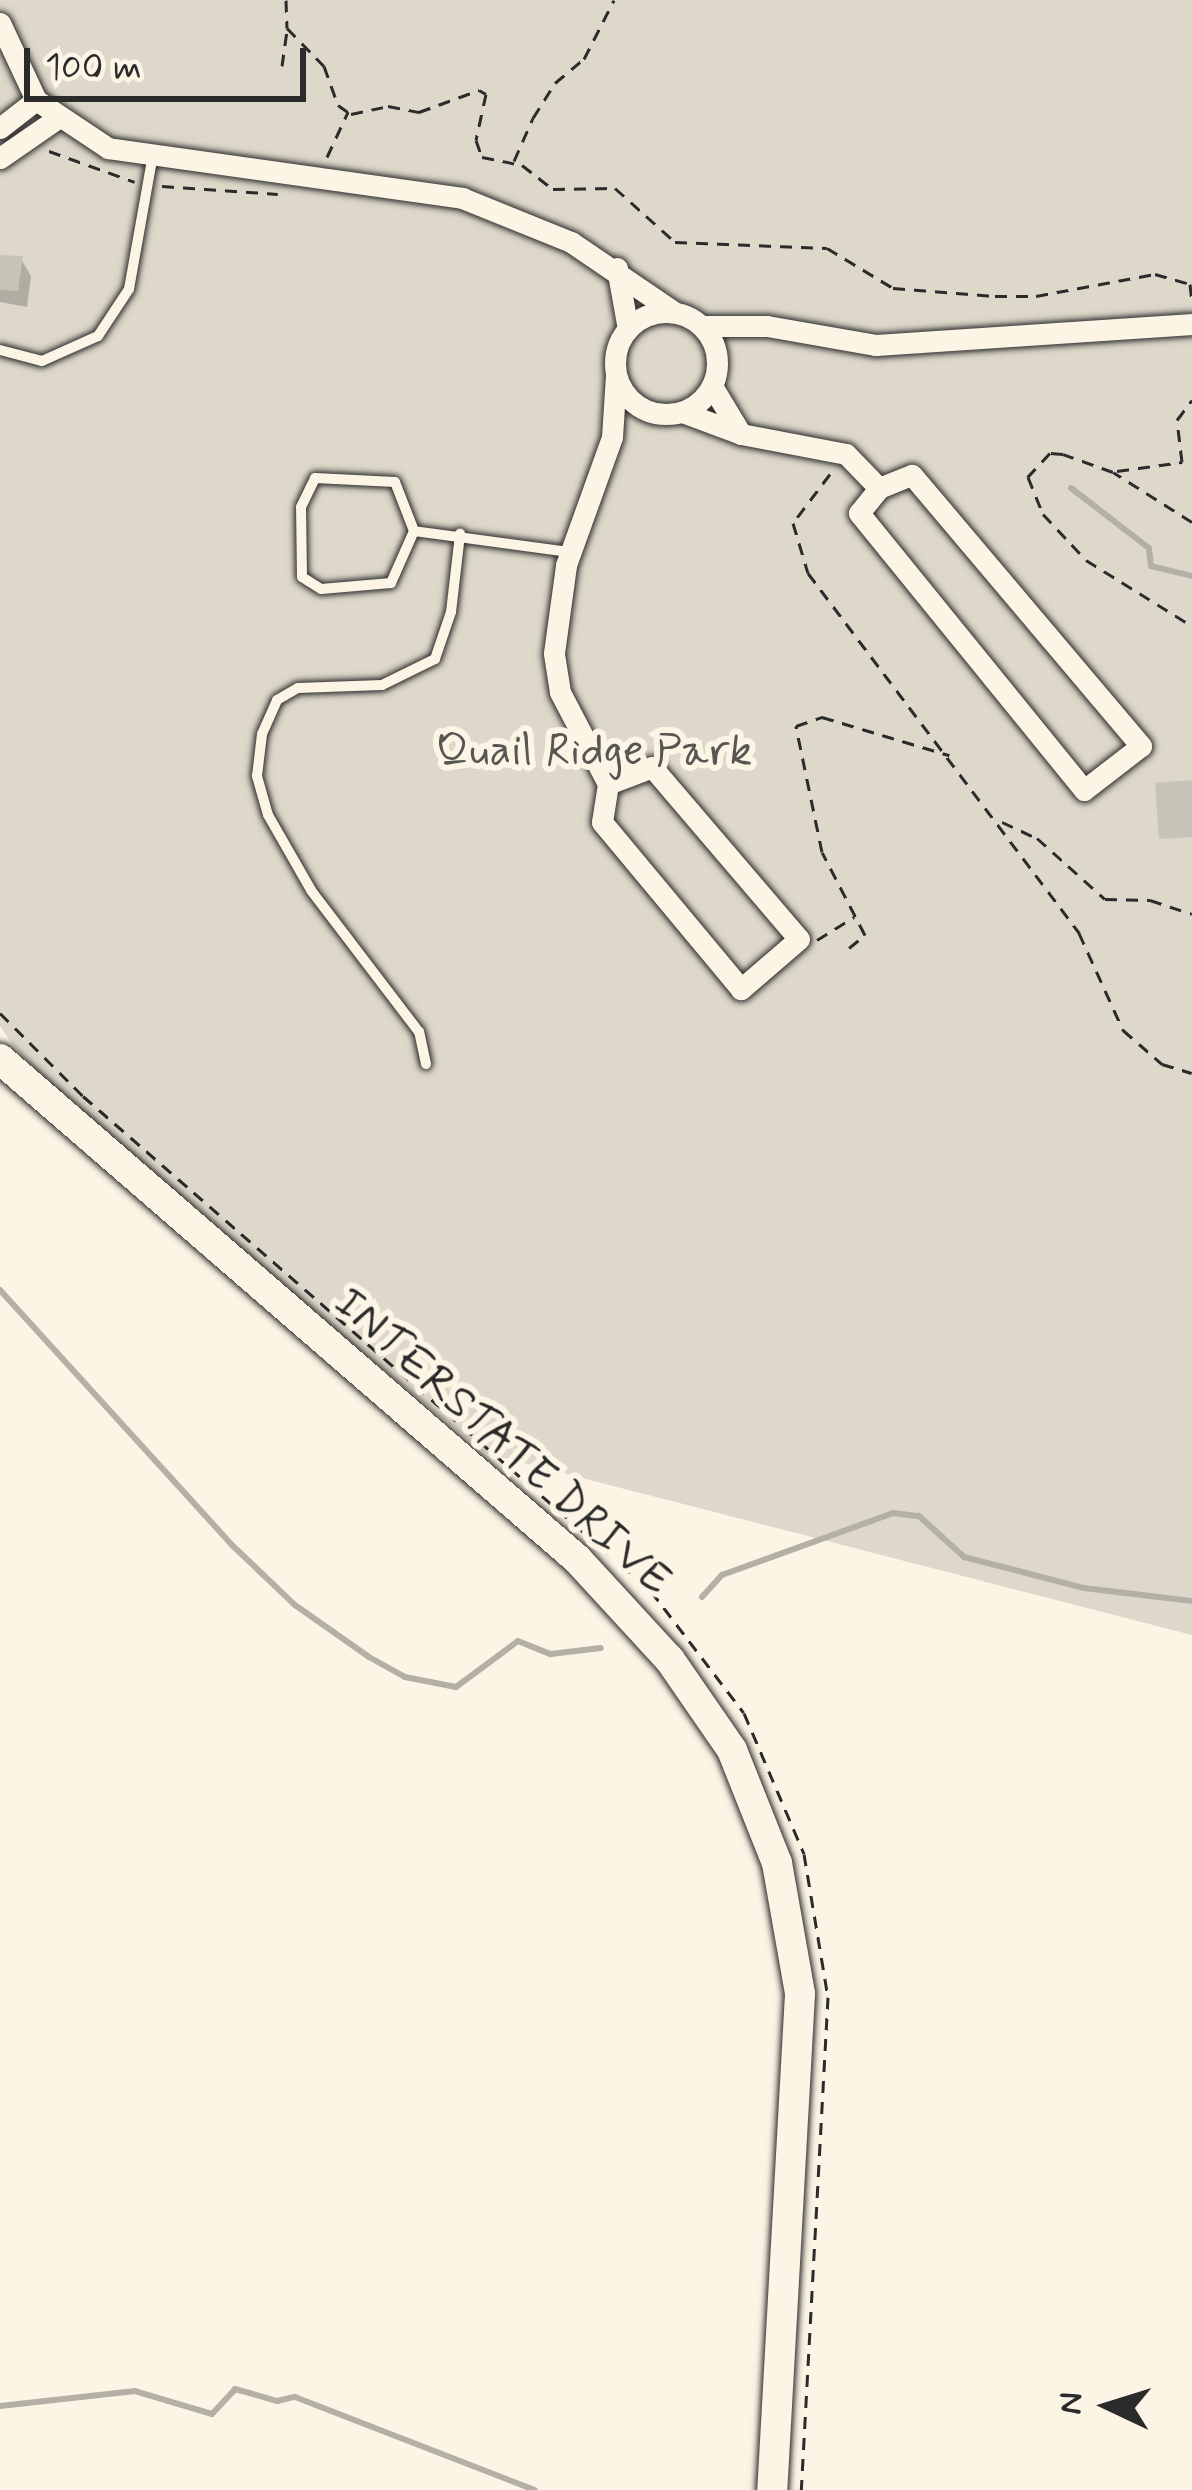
<!DOCTYPE html>
<html>
<head>
<meta charset="utf-8">
<style>
	body { margin:0 }
	#map { position:relative; width:1192px; height:2490px; overflow:hidden; background:#fcf5e5; font-family:Mynerve,sans-serif }
	div>[style] { position:absolute }
	[style*='--x'] { left:calc(var(--x)*1px); top:calc(var(--y)*1px); width:calc(var(--w)*1px); rotate:calc(var(--a)*1deg) }
	.green>* { inset:0; background:#ded8ca }
	.shadow>* { inset:0; background:#0003 }
	.stream>* { height:6px; margin:-3px; padding:0 3px; transform-origin:3px; border-radius:3px; background:#b4b0a5 }
	.building>* { inset:0; background:#c8c3b7 }
	.path>* { height:3px; margin-top:-1.5px; transform-origin:0; background:repeating-linear-gradient(90deg,#2b2b2b 0 12px,transparent 0 21px) }
	.roads { filter:drop-shadow(0 0 3px #2b2b2b) drop-shadow(0 0 3px #2b2b2b) }
	.lane>* { height:10px; margin:-5px; padding:0 5px; transform-origin:5px; border-radius:5px; background:#fcf5e5 }
	.street>* { height:21px; margin:-10.5px; padding:0 10.5px; transform-origin:10.5px; border-radius:10.5px; background:#fcf5e5 }
	.street>.ring { margin:-10.5px; padding:0; box-sizing:content-box; background:none; border:21px solid #fcf5e5; border-radius:50% }
	.secondary>* { height:30px; margin:-15px; padding:0 15px; transform-origin:15px; border-radius:15px; background:#fcf5e5 }
	span { translate:-50% -50%; white-space:nowrap; text-align:center; line-height:1.15; -webkit-text-stroke:12px #fcf5e5; paint-order:stroke }
	.park-label { font-size:45px; color:#585653 }
	.street-label { font-size:45px; color:#2b2b2b }
	.north { position:absolute; left:1048px; top:2346px; width:120px; height:120px; -webkit-text-stroke:9px #fcf5e5; paint-order:stroke; rotate:274deg; font-size:33px; font-weight:700; line-height:48px; text-align:center; color:#2b2b2b }
	.north::after { content:''; display:block; margin:auto; width:42px; height:54px; background:#2b2b2b; clip-path:polygon(50% 0,100% 100%,50% 72%,0 100%) }
	.scale { position:absolute; left:24px; top:48px; width:282px; height:54px; box-sizing:border-box; border:6px solid #2b2b2b; border-top:0; padding-left:15px; font-size:36px; line-height:42px; white-space:nowrap; color:#2b2b2b; -webkit-text-stroke:9px #fcf5e5; paint-order:stroke }
</style>
</head>
<body>
<div id="map">
	<div class="green">
		<i style="clip-path:polygon(0 0,1192px 0,1192px 1635px,485px 1453px,95px 1132px,13px 1045px,0 1026px)"></i>
	</div>
	<div class="shadow">
		<i style="clip-path:polygon(0 258px,21px 259px,31px 276px,27px 307px,0 302px)"></i>
	</div>
	<div class="stream">
		<i style="--x:1071;--y:488;--w:98;--a:37.6"></i>
		<i style="--x:1149;--y:548;--w:18;--a:84"></i>
		<i style="--x:1151;--y:566;--w:42;--a:13.7"></i>
		<i style="--x:0;--y:1290;--w:346;--a:47.7"></i>
		<i style="--x:233;--y:1546;--w:86;--a:43.6"></i>
		<i style="--x:295;--y:1605;--w:90;--a:35.1"></i>
		<i style="--x:369;--y:1657;--w:41;--a:29.1"></i>
		<i style="--x:405;--y:1677;--w:52;--a:11.1"></i>
		<i style="--x:456;--y:1687;--w:77;--a:-36.6"></i>
		<i style="--x:518;--y:1641;--w:35;--a:22"></i>
		<i style="--x:551;--y:1654;--w:50;--a:-6.8"></i>
		<i style="--x:702;--y:1597;--w:30;--a:-48"></i>
		<i style="--x:722;--y:1575;--w:182;--a:-19.9"></i>
		<i style="--x:893;--y:1513;--w:26;--a:7"></i>
		<i style="--x:919;--y:1516;--w:61;--a:42.3"></i>
		<i style="--x:964;--y:1557;--w:124;--a:14.5"></i>
		<i style="--x:1084;--y:1588;--w:109;--a:6.9"></i>
		<i style="--x:0;--y:2406;--w:136;--a:-6.3"></i>
		<i style="--x:135;--y:2391;--w:80;--a:16.6"></i>
		<i style="--x:212;--y:2414;--w:34;--a:-47"></i>
		<i style="--x:235;--y:2389;--w:44;--a:15.9"></i>
		<i style="--x:277;--y:2401;--w:18;--a:-13"></i>
		<i style="--x:295;--y:2397;--w:257;--a:21.2"></i>
	</div>
	<div class="building">
		<i style="clip-path:polygon(0 255px,23px 256px,18px 291px,0 290px)"></i>
		<i style="clip-path:polygon(1192px 780px,1192px 837px,1159px 839px,1155px 783px)"></i>
	</div>
	<div class="path">
		<i style="--x:286;--y:0;--w:28;--a:88"></i>
		<i style="--x:287;--y:28;--w:53;--a:45.8"></i>
		<i style="--x:324;--y:66;--w:41;--a:70.3"></i>
		<i style="--x:338;--y:105;--w:16;--a:35"></i>
		<i style="--x:351;--y:114;--w:38;--a:-12"></i>
		<i style="--x:388;--y:106;--w:32;--a:11"></i>
		<i style="--x:419;--y:112;--w:64;--a:-20.1"></i>
		<i style="--x:479;--y:90;--w:8;--a:30"></i>
		<i style="--x:486;--y:94;--w:47;--a:102.3"></i>
		<i style="--x:476;--y:140;--w:18;--a:71"></i>
		<i style="--x:482;--y:157;--w:41;--a:11.3"></i>
		<i style="--x:522;--y:165;--w:39;--a:38"></i>
		<i style="--x:553;--y:189;--w:62;--a:-0.9"></i>
		<i style="--x:615;--y:188;--w:81;--a:42"></i>
		<i style="--x:675;--y:242;--w:152;--a:2.3"></i>
		<i style="--x:827;--y:248;--w:77;--a:31.2"></i>
		<i style="--x:893;--y:288;--w:102;--a:4.5"></i>
		<i style="--x:995;--y:296;--w:41;--a:0"></i>
		<i style="--x:1036;--y:296;--w:121;--a:-10.5"></i>
		<i style="--x:1155;--y:274;--w:36;--a:16"></i>
		<i style="--x:1190;--y:284;--w:18;--a:84"></i>
		<i style="--x:282;--y:66;--w:37;--a:-82"></i>
		<i style="--x:49;--y:151;--w:91;--a:19.8"></i>
		<i style="--x:327;--y:157;--w:50;--a:-65"></i>
		<i style="--x:514;--y:161;--w:47;--a:-66.2"></i>
		<i style="--x:533;--y:118;--w:41;--a:-57.8"></i>
		<i style="--x:555;--y:83;--w:38;--a:-40"></i>
		<i style="--x:584;--y:59;--w:66;--a:-63"></i>
		<i style="--x:162;--y:186;--w:116;--a:3.9"></i>
		<i style="--x:1117;--y:471;--w:66;--a:-7.9"></i>
		<i style="--x:1182;--y:462;--w:42;--a:-96.8"></i>
		<i style="--x:1177;--y:420;--w:25;--a:-53"></i>
		<i style="--x:830;--y:474;--w:61;--a:127.1"></i>
		<i style="--x:793;--y:523;--w:52;--a:73.3"></i>
		<i style="--x:808;--y:573;--w:451;--a:53"></i>
		<i style="--x:1079;--y:933;--w:107;--a:65.6"></i>
		<i style="--x:1123;--y:1030;--w:52;--a:41.1"></i>
		<i style="--x:1162;--y:1064;--w:31;--a:17"></i>
		<i style="--x:1192;--y:522;--w:93;--a:-147.7"></i>
		<i style="--x:1113;--y:472;--w:53;--a:-160.2"></i>
		<i style="--x:1063;--y:454;--w:13;--a:-176"></i>
		<i style="--x:1050;--y:453;--w:33;--a:133"></i>
		<i style="--x:1028;--y:477;--w:40;--a:68"></i>
		<i style="--x:1043;--y:514;--w:63;--a:46.9"></i>
		<i style="--x:1086;--y:560;--w:125;--a:31.9"></i>
		<i style="--x:1002;--y:822;--w:38;--a:25"></i>
		<i style="--x:1037;--y:838;--w:91;--a:41.9"></i>
		<i style="--x:1105;--y:899;--w:45;--a:1.3"></i>
		<i style="--x:1150;--y:900;--w:44;--a:18.4"></i>
		<i style="--x:817;--y:940;--w:44;--a:-31.9"></i>
		<i style="--x:849;--y:948;--w:21;--a:-39"></i>
		<i style="--x:865;--y:935;--w:93;--a:-117.4"></i>
		<i style="--x:822;--y:852;--w:129;--a:-101.7"></i>
		<i style="--x:796;--y:726;--w:28;--a:-19"></i>
		<i style="--x:822;--y:717;--w:133;--a:16.7"></i>
		<i style="--x:0;--y:1013;--w:117;--a:45"></i>
		<i style="--x:83;--y:1096;--w:753;--a:41.07"></i>
		<i style="--x:651;--y:1591;--w:153;--a:52.7"></i>
		<i style="--x:744;--y:1713;--w:153;--a:66.9"></i>
		<i style="--x:804;--y:1854;--w:145;--a:80.5"></i>
		<i style="--x:828;--y:1997;--w:494;--a:93.1"></i>
	</div>
	<div class="roads">
		<div class="lane">
			<i style="--x:0;--y:350;--w:43;--a:14.7"></i>
			<i style="--x:42;--y:361;--w:61;--a:-24.1"></i>
			<i style="--x:98;--y:336;--w:56;--a:-56.6"></i>
			<i style="--x:129;--y:289;--w:131;--a:-79.9"></i>
			<i style="--x:414;--y:531;--w:57;--a:113.9"></i>
			<i style="--x:391;--y:583;--w:70;--a:175.1"></i>
			<i style="--x:321;--y:589;--w:22;--a:-148"></i>
			<i style="--x:302;--y:577;--w:70;--a:-90.8"></i>
			<i style="--x:301;--y:507;--w:32;--a:-64"></i>
			<i style="--x:315;--y:478;--w:80;--a:2.9"></i>
			<i style="--x:395;--y:482;--w:53;--a:68.8"></i>
			<i style="--x:414;--y:531;--w:157;--a:7.7"></i>
			<i style="--x:426;--y:1064;--w:33;--a:-102"></i>
			<i style="--x:419;--y:1032;--w:178;--a:-127.3"></i>
			<i style="--x:311;--y:890;--w:86;--a:-119.8"></i>
			<i style="--x:268;--y:815;--w:41;--a:-105.8"></i>
			<i style="--x:257;--y:776;--w:42;--a:-83.2"></i>
			<i style="--x:262;--y:734;--w:37;--a:-66"></i>
			<i style="--x:277;--y:700;--w:24;--a:-30"></i>
			<i style="--x:298;--y:688;--w:84;--a:-2"></i>
			<i style="--x:382;--y:685;--w:59;--a:-26.1"></i>
			<i style="--x:435;--y:659;--w:50;--a:-71.2"></i>
			<i style="--x:451;--y:612;--w:79;--a:-83.4"></i>
		</div>
		<div class="street">
			<i style="--x:0;--y:23;--w:85;--a:64.9"></i>
			<i style="--x:36;--y:100;--w:87;--a:33.7"></i>
			<i style="--x:108;--y:148;--w:358;--a:8"></i>
			<i style="--x:462;--y:198;--w:118;--a:22"></i>
			<i style="--x:571;--y:242;--w:125;--a:34.2"></i>
			<i style="--x:0;--y:128;--w:46;--a:-37.9"></i>
			<i style="--x:0;--y:158;--w:67;--a:-34.6"></i>
			<i style="--x:617;--y:268;--w:62;--a:79.8"></i>
			<i class="ring" style="left:615px;top:312px;width:81px;height:81px"></i>
			<i style="--x:702;--y:326;--w:65;--a:0"></i>
			<i style="--x:767;--y:326;--w:111;--a:9.9"></i>
			<i style="--x:876;--y:345;--w:317;--a:-3.8"></i>
			<i style="--x:712;--y:386;--w:56;--a:58.9"></i>
			<i style="--x:682;--y:412;--w:63;--a:20.4"></i>
			<i style="--x:741;--y:434;--w:107;--a:10.8"></i>
			<i style="--x:846;--y:454;--w:47;--a:45.9"></i>
			<i style="--x:912;--y:475;--w:355;--a:49.8"></i>
			<i style="--x:1141;--y:746;--w:72;--a:142.3"></i>
			<i style="--x:1084;--y:790;--w:357;--a:-129.1"></i>
			<i style="--x:859;--y:513;--w:32;--a:-51"></i>
			<i style="--x:879;--y:488;--w:35;--a:-22"></i>
			<i style="--x:652;--y:767;--w:226;--a:49.5"></i>
			<i style="--x:799;--y:939;--w:77;--a:139.2"></i>
			<i style="--x:741;--y:989;--w:217;--a:-129.8"></i>
			<i style="--x:602;--y:822;--w:38;--a:-81"></i>
			<i style="--x:608;--y:784;--w:47;--a:-21.1"></i>
			<i style="--x:608;--y:784;--w:104;--a:-117.6"></i>
			<i style="--x:560;--y:692;--w:39;--a:-99"></i>
			<i style="--x:554;--y:653;--w:89;--a:-82.2"></i>
			<i style="--x:566;--y:565;--w:136;--a:-70.2"></i>
			<i style="--x:612;--y:437;--w:62;--a:-86.3"></i>
		</div>
		<div class="secondary">
			<i style="--x:0;--y:1059;--w:763;--a:40.91"></i>
			<i style="--x:577;--y:1559;--w:137;--a:47.4"></i>
			<i style="--x:670;--y:1660;--w:109;--a:55.4"></i>
			<i style="--x:732;--y:1750;--w:122;--a:68.3"></i>
			<i style="--x:777;--y:1863;--w:133;--a:80"></i>
			<i style="--x:800;--y:1994;--w:497;--a:93.2"></i>
		</div>
	</div>
	<div class="park-label">
		<span style="left:594px;top:752px">Quail Ridge Park</span>
	</div>
	<div class="street-label">
		<span style="left:502px;top:1442px;rotate:42deg">INTERSTATE DRIVE</span>
	</div>
	<div class="north">N</div>
	<div class="scale">100 m</div>
</div>
</body>
</html>
